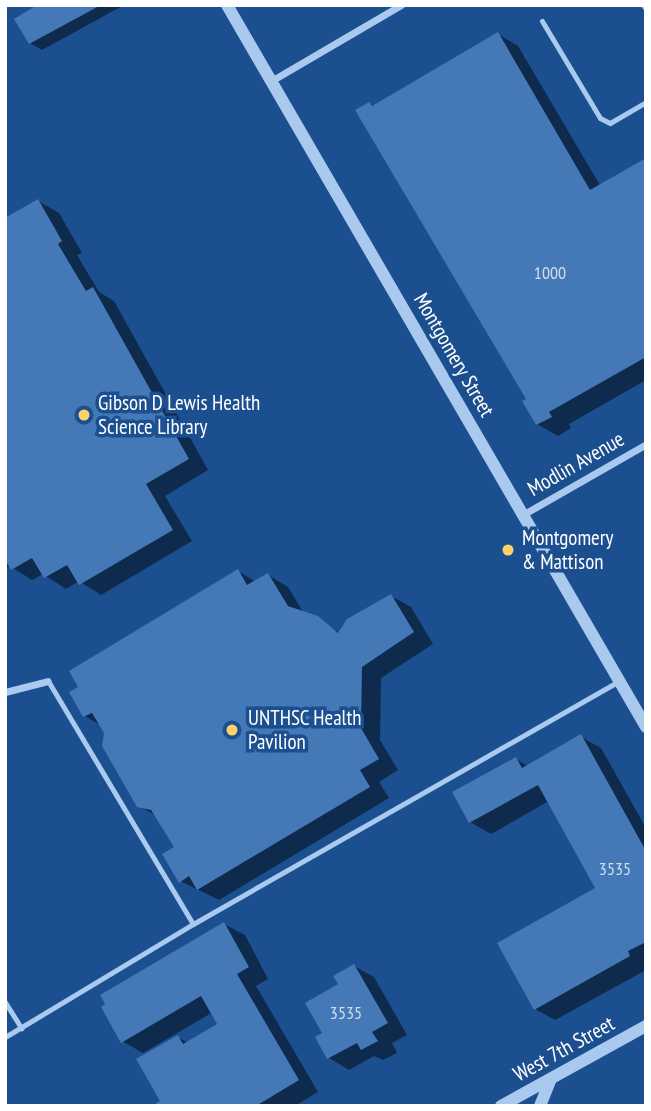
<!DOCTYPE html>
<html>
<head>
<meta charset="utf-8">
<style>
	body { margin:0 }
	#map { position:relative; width:651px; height:1111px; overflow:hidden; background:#1b4f8f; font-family:"PT Sans Narrow",sans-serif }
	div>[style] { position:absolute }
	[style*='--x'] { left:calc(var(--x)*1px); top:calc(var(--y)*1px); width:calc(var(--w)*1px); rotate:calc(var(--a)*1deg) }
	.shadow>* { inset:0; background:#0007 }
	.building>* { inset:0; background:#4478b7 }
	.service>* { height:5px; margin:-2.5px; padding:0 2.5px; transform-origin:2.5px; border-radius:2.5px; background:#a9c9ee }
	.minor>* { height:7px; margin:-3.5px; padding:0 3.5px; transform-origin:3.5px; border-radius:3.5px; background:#a9c9ee }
	.tertiary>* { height:12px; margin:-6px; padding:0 6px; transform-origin:6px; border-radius:6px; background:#a9c9ee }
	.dots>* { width:19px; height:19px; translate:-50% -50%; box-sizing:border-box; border:4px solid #1b4f8f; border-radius:50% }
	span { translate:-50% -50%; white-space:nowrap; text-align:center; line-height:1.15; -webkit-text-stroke:7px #1b4f8f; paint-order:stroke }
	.number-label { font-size:18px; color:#d0dded }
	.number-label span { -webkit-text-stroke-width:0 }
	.street-label { font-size:21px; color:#fff }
	.poi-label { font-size:21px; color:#fff }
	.left { translate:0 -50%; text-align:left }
	.frame { position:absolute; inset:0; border:7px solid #fff; pointer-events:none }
</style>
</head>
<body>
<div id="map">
	<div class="shadow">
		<i style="clip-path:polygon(40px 5px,124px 5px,42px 50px,30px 43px)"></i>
		<i style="clip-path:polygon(498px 34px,518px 46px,601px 187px,646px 160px,646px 380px,569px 424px,571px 428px,558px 436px,537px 424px,529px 399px,369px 104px,374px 106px)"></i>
		<i style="clip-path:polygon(38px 201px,59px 213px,82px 253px,77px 255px,99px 292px,114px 301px,208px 470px,165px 496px,192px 541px,101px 595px,79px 581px,66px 589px,43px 574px,32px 580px,10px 566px,5px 569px,5px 220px)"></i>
		<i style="clip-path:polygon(238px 571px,256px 582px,268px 575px,288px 587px,303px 612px,340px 633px,391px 596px,411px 607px,433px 644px,381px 678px,380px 740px,398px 770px,379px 782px,389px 798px,219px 900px,180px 881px,176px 847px,158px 817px,138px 805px,102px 726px,85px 716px)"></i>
		<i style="clip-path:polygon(581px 737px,601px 748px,646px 828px,646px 970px,555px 1020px,535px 1009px,598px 889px,549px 801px,491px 834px,470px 822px,516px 759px,528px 766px)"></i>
		<i style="clip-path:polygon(224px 924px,245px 935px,268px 979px,256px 986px,318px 1092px,295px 1106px,155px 1106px,162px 1102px,178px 1037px,188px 1043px,220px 1025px,213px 1012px,143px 1053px,122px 1041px)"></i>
		<i style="clip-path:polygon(354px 966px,374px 977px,407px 1035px,392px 1043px,397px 1053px,383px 1060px,374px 1056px,349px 1070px,329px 1058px,324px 1033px,340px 984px)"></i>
	</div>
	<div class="building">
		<i style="clip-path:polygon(37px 5px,101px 5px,29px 44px,14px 19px)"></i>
		<i style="clip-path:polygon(498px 32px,590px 190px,646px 158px,646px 357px,549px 412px,552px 417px,536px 425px,522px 401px,526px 399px,355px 110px,369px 102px,372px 106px)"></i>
		<i style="clip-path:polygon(38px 199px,62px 241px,58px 244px,86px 291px,93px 287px,189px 459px,146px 484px,173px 530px,79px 585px,67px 565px,44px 578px,32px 558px,11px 570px,5px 560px,5px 218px)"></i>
		<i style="clip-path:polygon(238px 569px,247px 585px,268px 573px,288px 606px,318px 616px,338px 633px,347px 619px,391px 594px,414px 632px,362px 667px,361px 728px,379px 759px,360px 770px,370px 787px,197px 890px,189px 876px,179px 883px,162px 854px,174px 847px,151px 810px,137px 807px,102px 746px,104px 733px,92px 713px,83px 717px,69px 692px,78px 687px,69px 671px)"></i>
		<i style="clip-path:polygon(581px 734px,646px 851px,646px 942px,628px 951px,630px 956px,534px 1010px,497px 943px,595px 888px,538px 785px,469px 823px,452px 792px,516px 757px,522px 768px)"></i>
		<i style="clip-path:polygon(224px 922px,249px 967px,237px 974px,299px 1080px,256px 1106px,152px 1106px,160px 1101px,136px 1059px,178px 1035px,183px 1044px,217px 1024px,201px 996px,121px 1043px,101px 1007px,105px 1004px,100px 995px)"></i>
		<i style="clip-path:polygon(354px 964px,388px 1023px,372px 1032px,378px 1041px,361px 1050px,357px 1043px,327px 1059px,315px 1037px,322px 1033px,305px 1003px,338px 984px,333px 976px)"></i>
	</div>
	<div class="service">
		<i style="--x:643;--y:5;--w:5;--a:53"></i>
		<i style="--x:542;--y:21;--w:113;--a:59.1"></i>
		<i style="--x:600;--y:118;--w:11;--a:27"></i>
		<i style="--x:610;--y:123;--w:42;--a:-30.3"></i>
		<i style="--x:193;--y:924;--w:492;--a:-29.7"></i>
		<i style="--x:5;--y:1002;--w:31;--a:58"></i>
		<i style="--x:5;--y:1037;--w:219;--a:-31"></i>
		<i style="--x:193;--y:924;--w:283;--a:-120.8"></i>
	</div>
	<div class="minor">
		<i style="--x:271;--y:81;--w:151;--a:-30.3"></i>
		<i style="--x:524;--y:514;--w:141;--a:-29.8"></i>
		<i style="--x:5;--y:692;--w:44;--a:-14.3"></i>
	</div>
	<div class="tertiary">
		<i style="--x:227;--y:5;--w:835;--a:59.87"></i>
		<i style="--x:501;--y:1106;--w:166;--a:-28.9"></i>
		<i style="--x:540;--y:1106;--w:29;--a:-68"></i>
	</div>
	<div class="dots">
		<i style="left:84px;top:415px;background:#ffd166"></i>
		<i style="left:508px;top:550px;background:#ffd166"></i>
		<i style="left:232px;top:730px;background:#ffd166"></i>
	</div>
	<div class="number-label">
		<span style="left:550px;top:273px">1000</span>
		<span style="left:615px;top:869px">3535</span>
		<span style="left:346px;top:1013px">3535</span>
	</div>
	<div class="street-label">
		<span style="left:454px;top:355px;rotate:60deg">Montgomery Street</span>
		<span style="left:576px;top:464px;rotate:-30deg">Modlin Avenue</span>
		<span style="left:564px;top:1049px;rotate:-29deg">West 7th Street</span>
	</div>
	<div class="poi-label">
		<span class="left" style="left:98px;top:415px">Gibson D Lewis Health<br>Science Library</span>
		<span class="left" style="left:522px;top:550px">Montgomery<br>&amp; Mattison</span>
		<span class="left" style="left:248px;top:730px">UNTHSC Health<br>Pavilion</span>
	</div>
	<div class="frame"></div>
</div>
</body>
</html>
